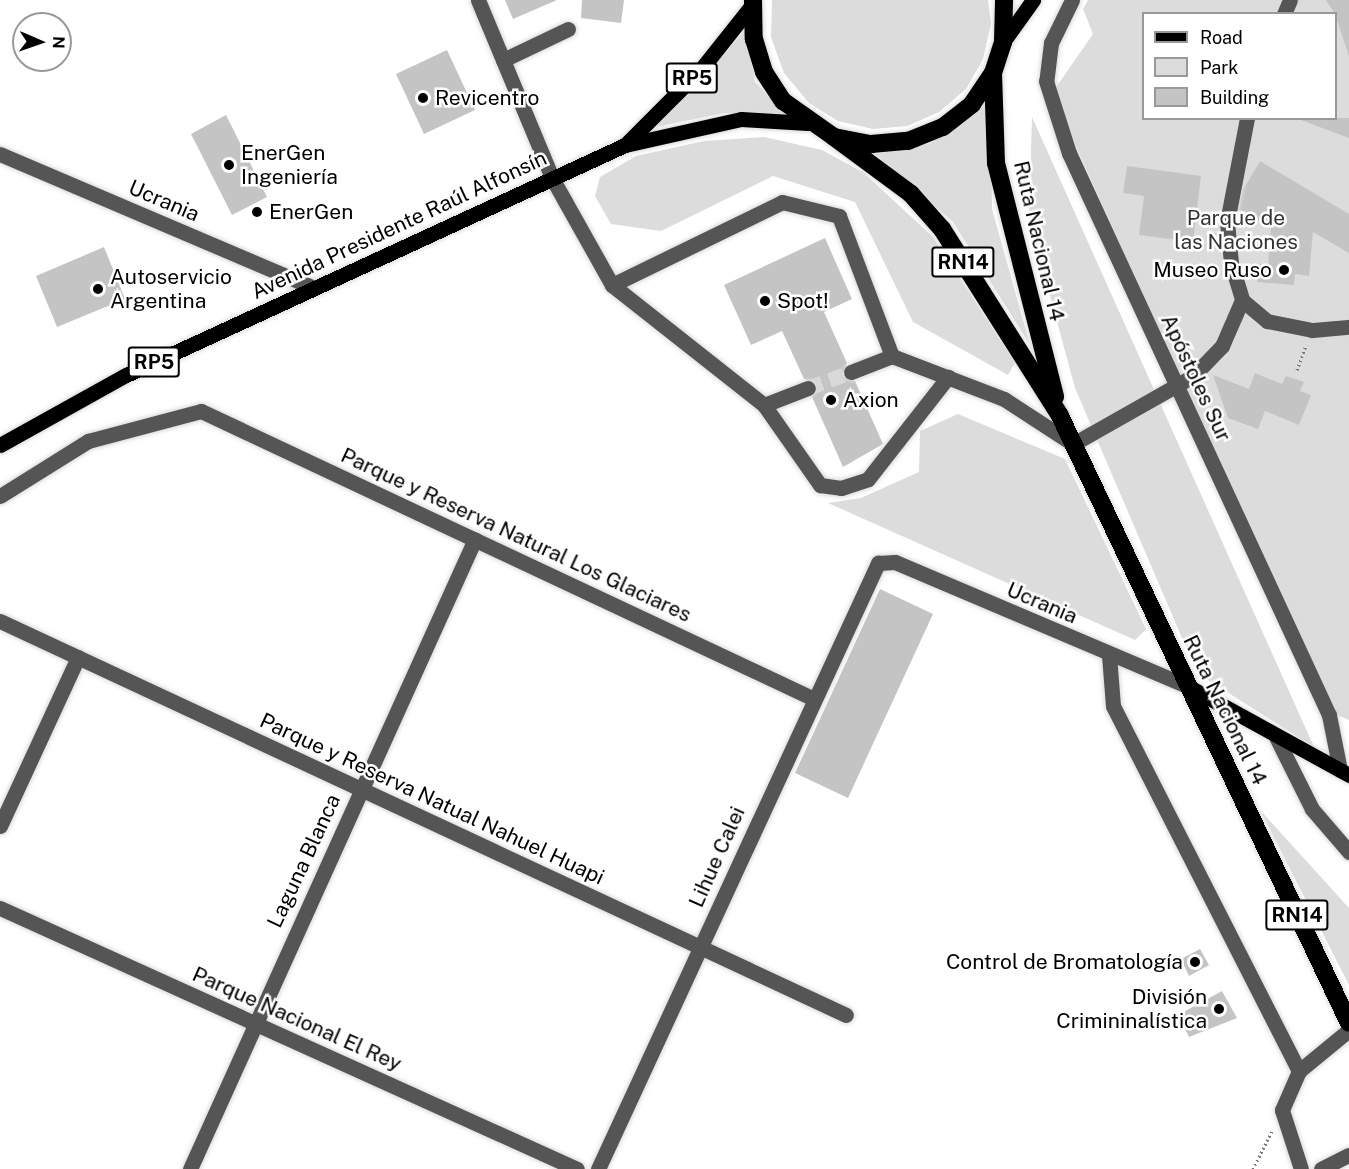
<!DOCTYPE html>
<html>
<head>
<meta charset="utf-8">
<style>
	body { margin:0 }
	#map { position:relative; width:1349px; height:1169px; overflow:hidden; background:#fff; font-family:"Public Sans",sans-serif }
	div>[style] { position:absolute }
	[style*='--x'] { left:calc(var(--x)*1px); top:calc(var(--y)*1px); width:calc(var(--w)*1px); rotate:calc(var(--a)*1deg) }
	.green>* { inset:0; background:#dcdcdc }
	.building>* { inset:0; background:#c4c4c4 }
	.minor-tunnel>* { height:15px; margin-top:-7.5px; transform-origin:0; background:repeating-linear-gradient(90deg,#d9d9d9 0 15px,transparent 0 23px) }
	.path>* { height:3px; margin-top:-1.5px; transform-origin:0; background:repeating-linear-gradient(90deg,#777 0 1.5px,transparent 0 4.5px) }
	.roads { filter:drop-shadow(0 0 2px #dbdbdb) drop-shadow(0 0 2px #dbdbdb) }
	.minor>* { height:15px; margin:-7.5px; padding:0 7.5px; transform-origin:7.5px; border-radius:7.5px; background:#555 }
	.major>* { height:15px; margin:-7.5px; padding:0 7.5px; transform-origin:7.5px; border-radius:7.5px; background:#000 }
	.highway>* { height:18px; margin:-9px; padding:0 9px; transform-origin:9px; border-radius:9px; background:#000 }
	.dots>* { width:16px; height:16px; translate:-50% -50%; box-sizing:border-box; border:3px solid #fff; border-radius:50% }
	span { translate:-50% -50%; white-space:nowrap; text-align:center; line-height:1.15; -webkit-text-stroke:5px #fff; paint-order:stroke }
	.shield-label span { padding:2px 4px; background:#fff; border:2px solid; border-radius:4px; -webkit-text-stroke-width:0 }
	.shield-label { font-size:20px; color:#000; font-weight:700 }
	.poi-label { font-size:21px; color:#000 }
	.left { translate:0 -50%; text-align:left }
	.right { translate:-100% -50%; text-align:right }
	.street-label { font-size:21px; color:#000 }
	.park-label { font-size:21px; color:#333 }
	.legend { position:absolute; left:1142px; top:12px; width:195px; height:108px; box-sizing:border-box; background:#fff; border:2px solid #999; margin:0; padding:8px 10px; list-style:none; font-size:18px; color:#000 }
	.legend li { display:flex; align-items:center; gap:12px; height:30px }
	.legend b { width:30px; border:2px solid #999 }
	.north { position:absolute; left:12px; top:12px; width:60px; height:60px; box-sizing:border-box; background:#fff; border:2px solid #999; border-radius:50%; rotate:92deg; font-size:16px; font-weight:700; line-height:24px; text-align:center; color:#000 }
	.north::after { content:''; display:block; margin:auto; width:21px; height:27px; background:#000; clip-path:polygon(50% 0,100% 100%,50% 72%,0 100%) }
</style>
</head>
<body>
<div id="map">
	<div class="green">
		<i style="clip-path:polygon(772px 0,988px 0,991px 24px,983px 59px,966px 89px,939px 112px,907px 126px,873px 129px,838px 121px,809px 103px,784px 73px,771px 37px)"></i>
		<i style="clip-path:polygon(evenodd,1088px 0,1349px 0,1349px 720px,1332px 713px,1052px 93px,1093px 34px,1083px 9px,1088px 0,1144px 14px,1336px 14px,1336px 118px,1144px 118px,1144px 14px)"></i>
		<i style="clip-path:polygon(746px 30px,755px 82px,787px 116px,724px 113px,656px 127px)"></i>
		<i style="clip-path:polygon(990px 101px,992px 209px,1030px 345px,953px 222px,875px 154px,931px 143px)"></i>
		<i style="clip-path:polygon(1032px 117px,1314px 747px,1197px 673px,1075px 388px,1029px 218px)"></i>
		<i style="clip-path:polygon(764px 137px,822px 150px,864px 173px,933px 237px,1015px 363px,1008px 375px,913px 322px,855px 202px,773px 176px,661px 231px,611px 224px,595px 196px,600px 177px,636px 156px,704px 141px)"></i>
		<i style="clip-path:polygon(958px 414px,1065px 459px,1146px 629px,1135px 640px,828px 503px,861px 498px,919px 472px,920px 431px)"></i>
		<i style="clip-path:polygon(1260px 810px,1349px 908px,1349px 985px)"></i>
	</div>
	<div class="building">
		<i style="clip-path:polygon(505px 0,557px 0,513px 19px)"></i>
		<i style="clip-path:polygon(582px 0,624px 0,621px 23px,581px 18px)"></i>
		<i style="clip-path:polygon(1326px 0,1349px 0,1349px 56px,1335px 14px)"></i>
		<i style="clip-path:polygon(447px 50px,475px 110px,424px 134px,396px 74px)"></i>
		<i style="clip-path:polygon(226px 115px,267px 197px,232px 215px,191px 134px)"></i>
		<i style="clip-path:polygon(1349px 118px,1349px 138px,1301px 120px,1302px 118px)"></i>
		<i style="clip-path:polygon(1260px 161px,1349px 214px,1349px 253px,1313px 232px,1309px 276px,1295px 274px,1294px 285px,1257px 282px,1258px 264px,1268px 265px,1271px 228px,1239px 209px,1243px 190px)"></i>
		<i style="clip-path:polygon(1127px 166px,1201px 176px,1193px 242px,1139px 235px,1144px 196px,1123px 193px)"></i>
		<i style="clip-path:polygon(825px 238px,852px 299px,824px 312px,847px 363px,842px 376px,855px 381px,883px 444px,843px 467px,812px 397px,817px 384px,804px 379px,782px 331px,751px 345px,724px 285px)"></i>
		<i style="clip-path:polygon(104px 247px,125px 299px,57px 327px,36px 276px)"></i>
		<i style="clip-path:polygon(1255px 373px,1282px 384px,1286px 376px,1304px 382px,1300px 391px,1311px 395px,1299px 425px,1265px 411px,1258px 429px,1228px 418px,1213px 375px,1249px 389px)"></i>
		<i style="clip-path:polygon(880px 589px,933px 614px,848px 798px,795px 773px)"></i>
		<i style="clip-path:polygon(1200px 949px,1209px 965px,1189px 976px,1181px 959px)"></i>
		<i style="clip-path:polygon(1222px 991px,1237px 1018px,1189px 1037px,1178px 1015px)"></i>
	</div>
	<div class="minor-tunnel">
		<i style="--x:808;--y:388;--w:46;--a:-20.4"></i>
	</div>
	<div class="path">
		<i style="--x:1297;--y:370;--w:27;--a:-70"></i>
		<i style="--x:1253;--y:1169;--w:42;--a:-63.4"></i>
	</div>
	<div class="roads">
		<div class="minor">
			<i style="--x:478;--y:0;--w:193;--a:67.4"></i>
			<i style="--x:552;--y:178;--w:123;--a:60.7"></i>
			<i style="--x:612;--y:285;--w:194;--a:38.3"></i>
			<i style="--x:764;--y:405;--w:47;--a:-21.1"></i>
			<i style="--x:1072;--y:0;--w:48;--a:116"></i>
			<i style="--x:1051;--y:43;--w:38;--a:97"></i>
			<i style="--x:1046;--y:81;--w:76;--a:72.3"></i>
			<i style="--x:1069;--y:153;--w:619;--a:65.17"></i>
			<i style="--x:1329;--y:715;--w:56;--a:78.7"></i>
			<i style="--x:1284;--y:14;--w:15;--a:-67"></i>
			<i style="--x:503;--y:60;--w:72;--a:-25.5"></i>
			<i style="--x:1247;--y:118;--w:106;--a:100.9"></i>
			<i style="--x:1227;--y:222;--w:41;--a:84.4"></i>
			<i style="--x:1231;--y:263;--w:39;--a:73"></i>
			<i style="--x:1242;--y:300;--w:33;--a:40"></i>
			<i style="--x:1267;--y:321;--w:46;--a:11.3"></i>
			<i style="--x:1312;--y:330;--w:37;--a:-5"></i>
			<i style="--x:0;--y:154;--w:339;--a:23.1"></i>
			<i style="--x:612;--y:285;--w:189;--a:-26"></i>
			<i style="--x:782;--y:202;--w:59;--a:13.8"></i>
			<i style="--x:839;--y:216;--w:150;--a:69.3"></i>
			<i style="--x:851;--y:372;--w:44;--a:-21.3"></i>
			<i style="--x:892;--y:356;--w:120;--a:21"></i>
			<i style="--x:1004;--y:399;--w:82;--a:33.1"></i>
			<i style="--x:1073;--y:444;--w:138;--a:-29.5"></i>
			<i style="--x:1193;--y:376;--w:42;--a:-46"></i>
			<i style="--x:1222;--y:346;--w:50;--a:-66.5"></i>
			<i style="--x:764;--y:405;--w:98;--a:55"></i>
			<i style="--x:820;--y:485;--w:21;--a:8"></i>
			<i style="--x:841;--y:488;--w:28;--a:-18"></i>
			<i style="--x:868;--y:479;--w:130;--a:-51.9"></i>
			<i style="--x:0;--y:496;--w:104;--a:-32"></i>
			<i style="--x:88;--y:441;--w:117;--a:-14.9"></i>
			<i style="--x:201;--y:411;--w:675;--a:25.16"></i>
			<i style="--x:0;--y:621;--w:933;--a:24.97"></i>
			<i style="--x:1109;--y:655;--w:51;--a:85.5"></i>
			<i style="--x:1113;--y:706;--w:410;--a:63"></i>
			<i style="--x:1276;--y:737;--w:80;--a:63.4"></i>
			<i style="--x:1312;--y:809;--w:57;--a:49.3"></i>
			<i style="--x:0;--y:826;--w:186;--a:-65.2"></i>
			<i style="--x:0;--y:908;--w:633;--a:24.34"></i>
			<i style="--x:190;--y:1169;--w:691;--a:-65.66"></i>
			<i style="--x:598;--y:1169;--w:668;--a:-65.2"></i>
			<i style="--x:878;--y:563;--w:17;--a:-3"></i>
			<i style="--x:895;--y:562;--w:319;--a:23"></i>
			<i style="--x:1301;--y:1169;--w:62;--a:-107.9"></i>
			<i style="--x:1282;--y:1110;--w:43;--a:-66.4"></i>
			<i style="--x:1299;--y:1071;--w:65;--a:-39.4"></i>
			<i style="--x:1321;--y:1169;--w:31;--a:-27"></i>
		</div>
		<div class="major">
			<i style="--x:1003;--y:42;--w:52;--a:-54.5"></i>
			<i style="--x:625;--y:145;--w:109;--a:-45"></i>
			<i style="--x:702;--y:68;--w:80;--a:-51.6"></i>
			<i style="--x:0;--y:445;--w:144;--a:-29.1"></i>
			<i style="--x:126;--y:375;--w:549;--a:-24.75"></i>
			<i style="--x:625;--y:145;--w:119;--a:-12.6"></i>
			<i style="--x:741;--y:119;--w:67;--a:3.4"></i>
			<i style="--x:1189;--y:687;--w:183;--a:28.8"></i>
		</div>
		<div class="highway">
			<i style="--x:753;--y:0;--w:39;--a:89"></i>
			<i style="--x:754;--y:39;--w:34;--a:73"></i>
			<i style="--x:764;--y:72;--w:35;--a:57"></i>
			<i style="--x:783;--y:101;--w:62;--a:35.2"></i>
			<i style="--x:834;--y:137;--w:38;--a:11"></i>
			<i style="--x:871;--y:144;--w:37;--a:-5"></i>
			<i style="--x:908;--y:141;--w:38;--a:-22"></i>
			<i style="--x:943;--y:127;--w:37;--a:-38"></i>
			<i style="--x:972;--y:104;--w:37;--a:-56"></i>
			<i style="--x:993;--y:73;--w:33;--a:-72"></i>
			<i style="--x:1003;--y:42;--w:42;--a:-88.6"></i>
			<i style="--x:993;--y:73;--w:90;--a:88.1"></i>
			<i style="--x:996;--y:163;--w:241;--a:75.8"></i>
			<i style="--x:834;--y:137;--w:96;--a:36.5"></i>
			<i style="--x:911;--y:194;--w:47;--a:48.5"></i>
			<i style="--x:942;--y:229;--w:221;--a:57.7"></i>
			<i style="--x:1060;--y:416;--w:672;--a:64.54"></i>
		</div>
	</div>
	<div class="dots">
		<i style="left:423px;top:98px;background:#000"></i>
		<i style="left:229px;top:165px;background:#000"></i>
		<i style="left:257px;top:212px;background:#000"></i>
		<i style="left:1284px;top:270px;background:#000"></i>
		<i style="left:98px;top:289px;background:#000"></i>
		<i style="left:765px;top:301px;background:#000"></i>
		<i style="left:831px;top:400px;background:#000"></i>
		<i style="left:1195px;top:962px;background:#000"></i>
		<i style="left:1219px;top:1009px;background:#000"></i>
	</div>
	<div class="shield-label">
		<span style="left:692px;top:78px">RP5</span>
		<span style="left:963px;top:262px">RN14</span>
		<span style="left:154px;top:362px">RP5</span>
		<span style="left:1297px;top:915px">RN14</span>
	</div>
	<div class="poi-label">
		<span class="left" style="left:435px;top:98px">Revicentro</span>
		<span class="left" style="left:241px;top:165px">EnerGen<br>Ingeniería</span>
		<span class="left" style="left:269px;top:212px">EnerGen</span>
		<span class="right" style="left:1272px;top:270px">Museo Ruso</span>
		<span class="left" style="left:110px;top:289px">Autoservicio<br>Argentina</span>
		<span class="left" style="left:777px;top:301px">Spot!</span>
		<span class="left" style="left:843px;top:400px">Axion</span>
		<span class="right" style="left:1183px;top:962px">Control de Bromatología</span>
		<span class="right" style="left:1207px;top:1009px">División<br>Crimininalística</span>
	</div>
	<div class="street-label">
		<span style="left:164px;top:201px;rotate:23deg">Ucrania</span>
		<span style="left:399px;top:225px;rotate:-25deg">Avenida Presidente Raúl Alfonsín</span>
		<span style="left:1039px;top:241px;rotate:77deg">Ruta Nacional 14</span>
		<span style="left:1196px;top:378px;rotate:65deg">Apóstoles Sur</span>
		<span style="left:516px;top:535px;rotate:25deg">Parque y Reserva Natural Los Glaciares</span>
		<span style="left:1042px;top:603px;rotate:23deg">Ucrania</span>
		<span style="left:1225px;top:710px;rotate:64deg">Ruta Nacional 14</span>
		<span style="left:432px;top:799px;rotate:25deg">Parque y Reserva Natual Nahuel Huapi</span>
		<span style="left:717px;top:857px;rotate:-66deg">Lihue Calei</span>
		<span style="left:304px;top:861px;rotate:-65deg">Laguna Blanca</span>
		<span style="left:297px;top:1019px;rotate:24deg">Parque Nacional El Rey</span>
	</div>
	<div class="park-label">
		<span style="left:1236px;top:230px">Parque de<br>las Naciones</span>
	</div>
	<ul class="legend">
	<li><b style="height:8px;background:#000"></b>Road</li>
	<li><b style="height:16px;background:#dcdcdc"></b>Park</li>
	<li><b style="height:16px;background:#c4c4c4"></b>Building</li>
	</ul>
	<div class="north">N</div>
</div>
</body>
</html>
